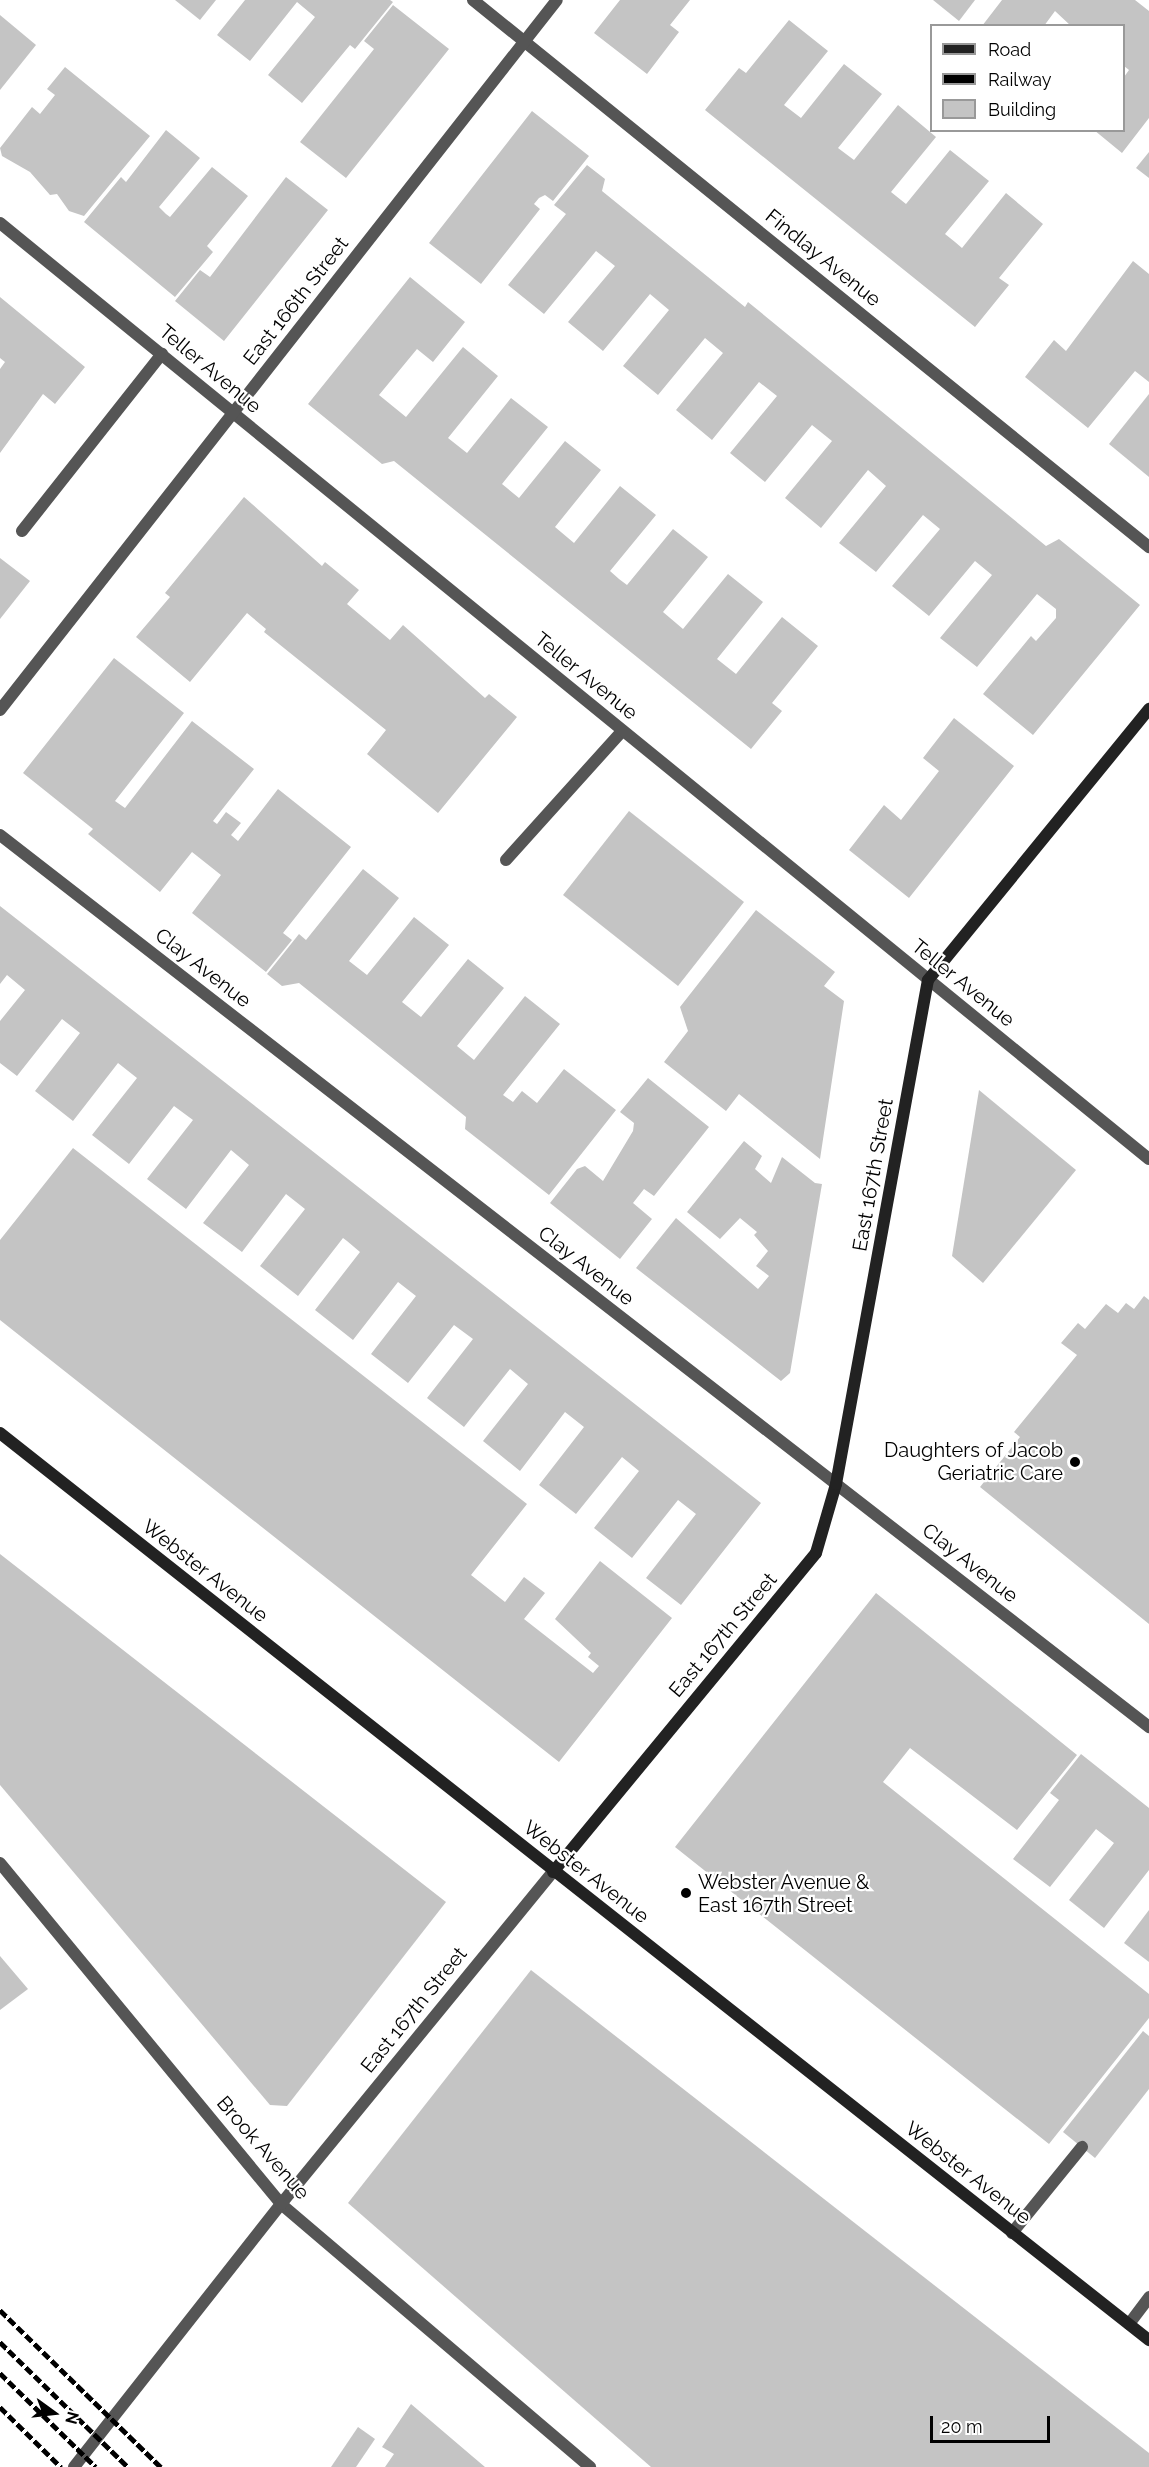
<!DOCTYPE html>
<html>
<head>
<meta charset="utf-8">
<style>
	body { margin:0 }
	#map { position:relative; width:1149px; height:2467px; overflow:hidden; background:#fff; font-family:Raleway,sans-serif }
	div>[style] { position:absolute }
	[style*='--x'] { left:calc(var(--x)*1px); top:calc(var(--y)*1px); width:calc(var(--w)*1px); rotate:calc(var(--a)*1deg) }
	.building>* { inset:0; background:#c4c4c4 }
	.lane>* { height:12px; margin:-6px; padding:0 6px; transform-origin:6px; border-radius:6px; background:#555 }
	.street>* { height:12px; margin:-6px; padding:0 6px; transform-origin:6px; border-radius:6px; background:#555 }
	.secondary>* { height:12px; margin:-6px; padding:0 6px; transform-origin:6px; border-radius:6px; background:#222 }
	.rail>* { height:4.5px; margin-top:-2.25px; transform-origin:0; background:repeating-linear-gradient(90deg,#000 0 9px,transparent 0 12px) }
	.dots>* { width:16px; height:16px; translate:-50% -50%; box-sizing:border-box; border:3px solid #fff; border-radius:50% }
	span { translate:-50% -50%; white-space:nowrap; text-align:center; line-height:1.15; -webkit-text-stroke:4.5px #fff; paint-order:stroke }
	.street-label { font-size:20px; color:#000 }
	.poi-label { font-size:20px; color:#000 }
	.right { translate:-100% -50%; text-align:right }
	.left { translate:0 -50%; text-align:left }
	.legend { position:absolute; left:930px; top:24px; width:195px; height:108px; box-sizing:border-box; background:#fff; border:2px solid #999; margin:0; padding:8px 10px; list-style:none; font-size:18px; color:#000 }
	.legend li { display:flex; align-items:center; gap:12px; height:30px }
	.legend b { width:30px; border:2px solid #999 }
	.north { position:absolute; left:24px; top:2383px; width:60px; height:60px; -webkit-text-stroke:4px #fff; paint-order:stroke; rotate:105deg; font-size:16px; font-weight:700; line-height:24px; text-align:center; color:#000 }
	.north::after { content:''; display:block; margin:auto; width:21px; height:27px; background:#000; clip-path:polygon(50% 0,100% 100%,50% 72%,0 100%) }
	.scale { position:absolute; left:930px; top:2416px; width:120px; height:27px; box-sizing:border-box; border:3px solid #000; border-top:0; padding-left:8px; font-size:18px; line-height:21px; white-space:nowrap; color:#000; -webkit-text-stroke:4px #fff; paint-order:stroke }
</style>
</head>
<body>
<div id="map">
	<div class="building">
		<i style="clip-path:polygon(175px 0,216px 0,200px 20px)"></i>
		<i style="clip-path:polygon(245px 0,390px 0,393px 2px,355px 49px,350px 45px,302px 103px,268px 75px,315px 17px,297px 2px,250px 61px,217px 35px)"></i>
		<i style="clip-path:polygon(620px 0,690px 0,670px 25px,679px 32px,647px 74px,594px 33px)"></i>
		<i style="clip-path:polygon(933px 0,975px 0,959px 21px)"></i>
		<i style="clip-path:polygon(1002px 0,1135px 0,1149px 11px,1149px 118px,1122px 153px,1094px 130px,1124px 130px,1124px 77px,1129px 70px,1124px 66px,1124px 26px,1071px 26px,1055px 11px,1044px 26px,982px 26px)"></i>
		<i style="clip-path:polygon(393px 5px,449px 49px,346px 178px,300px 142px,374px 49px,364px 41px)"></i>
		<i style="clip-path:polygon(0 15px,36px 45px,0 90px)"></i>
		<i style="clip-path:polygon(789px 20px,828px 51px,784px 105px,801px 118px,844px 64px,882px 94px,838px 148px,854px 160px,898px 105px,936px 137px,891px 192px,906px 204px,950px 150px,989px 181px,945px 234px,955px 242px,962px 248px,1006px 193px,1043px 224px,999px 278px,1009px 285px,975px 327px,705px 110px,739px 68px,746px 73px)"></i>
		<i style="clip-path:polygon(65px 67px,150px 136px,84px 216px,69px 211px,57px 194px,50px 195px,30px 172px,2px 156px,0 148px,32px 107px,40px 114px,55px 95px,47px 89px)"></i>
		<i style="clip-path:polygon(532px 111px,589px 156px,553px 201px,545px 195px,539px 198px,534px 204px,540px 209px,481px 284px,429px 243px)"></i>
		<i style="clip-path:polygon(166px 130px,200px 158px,159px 207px,166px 214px,170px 217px,212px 167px,248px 196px,207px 246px,213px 252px,175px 297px,84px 222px,121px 177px,126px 182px)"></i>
		<i style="clip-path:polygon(1149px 152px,1149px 178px,1136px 168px)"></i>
		<i style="clip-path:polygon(587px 165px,605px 179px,602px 191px,745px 307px,748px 302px,1046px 546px,1059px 539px,1140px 605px,1033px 735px,983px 694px,1031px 636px,1036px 641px,1056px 618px,1056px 609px,1037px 594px,977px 667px,940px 638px,992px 575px,975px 561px,929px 616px,892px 586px,940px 529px,923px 515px,876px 572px,839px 543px,886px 486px,868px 470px,821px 528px,785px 498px,832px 441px,812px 425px,765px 482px,730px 453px,777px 396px,759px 382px,712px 440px,676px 410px,723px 353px,705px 338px,658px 395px,623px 366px,669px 310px,650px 294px,603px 351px,568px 322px,615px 266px,596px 251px,544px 314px,508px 285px,566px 214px,554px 205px)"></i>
		<i style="clip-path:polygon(286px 177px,328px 210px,224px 341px,175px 301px,200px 270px,210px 277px)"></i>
		<i style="clip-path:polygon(1133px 261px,1149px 274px,1149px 382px,1135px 371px,1088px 428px,1025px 377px,1054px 340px,1066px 351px)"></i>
		<i style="clip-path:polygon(410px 277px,465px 322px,433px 362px,417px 349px,379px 395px,406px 417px,463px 347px,498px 376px,448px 438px,467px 453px,511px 398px,548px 427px,502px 484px,519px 498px,565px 441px,601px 470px,555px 527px,574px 543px,620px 486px,656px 515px,610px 571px,619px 579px,627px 585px,673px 529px,708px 557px,663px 612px,683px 629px,728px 574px,763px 602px,717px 659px,736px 674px,782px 617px,818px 646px,772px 703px,782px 711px,751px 749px,394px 461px,382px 464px,308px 404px)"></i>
		<i style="clip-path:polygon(0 297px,85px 367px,55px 404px,43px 394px,0 453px,0 369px,5px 362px,0 358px)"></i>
		<i style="clip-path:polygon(1149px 394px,1149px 477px,1109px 444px)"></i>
		<i style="clip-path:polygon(244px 497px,322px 566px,325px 562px,359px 590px,347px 604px,390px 640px,403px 625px,485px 698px,489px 694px,517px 717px,438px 813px,367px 754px,386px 730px,264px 632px,266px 629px,247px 613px,190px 682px,136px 637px,170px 597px,165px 593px)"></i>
		<i style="clip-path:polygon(0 558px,30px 581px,0 619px)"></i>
		<i style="clip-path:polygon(114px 658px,184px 713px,115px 801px,125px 808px,192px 721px,254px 769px,213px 821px,217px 824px,226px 812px,241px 823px,231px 835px,238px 841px,278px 789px,351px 847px,283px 933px,292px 940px,266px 972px,192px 913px,221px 875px,192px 852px,160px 892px,88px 834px,93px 829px,23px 773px)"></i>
		<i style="clip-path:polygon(954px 718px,1014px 766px,909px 898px,849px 850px,884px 805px,901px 820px,939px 771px,923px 758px)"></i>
		<i style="clip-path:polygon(629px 811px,744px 902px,678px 986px,563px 895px)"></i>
		<i style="clip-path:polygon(363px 869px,399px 898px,349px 961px,367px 975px,414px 917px,449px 945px,402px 1002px,421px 1017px,468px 959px,504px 988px,457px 1046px,474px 1060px,525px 996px,560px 1024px,503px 1095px,513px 1102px,522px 1091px,537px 1103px,564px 1069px,616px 1110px,549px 1195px,465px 1129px,466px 1117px,299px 983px,282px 986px,267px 974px,299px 934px,306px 940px)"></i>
		<i style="clip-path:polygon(0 906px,761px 1503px,681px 1605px,646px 1578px,696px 1514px,678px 1500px,632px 1558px,594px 1528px,639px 1471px,622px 1457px,576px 1514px,539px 1485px,584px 1427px,565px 1412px,520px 1471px,483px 1441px,528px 1384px,510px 1369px,464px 1427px,427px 1398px,473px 1339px,454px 1325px,408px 1383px,371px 1354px,416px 1296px,398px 1282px,353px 1340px,315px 1310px,360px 1252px,347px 1241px,343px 1238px,298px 1296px,260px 1266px,305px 1209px,286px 1194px,242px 1252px,203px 1223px,249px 1165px,231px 1150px,186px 1209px,147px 1179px,193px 1120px,174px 1106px,129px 1164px,92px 1135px,137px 1078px,118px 1063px,73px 1121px,35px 1091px,80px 1033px,62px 1019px,17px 1076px,0 1063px,0 1021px,25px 990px,7px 975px,0 984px)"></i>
		<i style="clip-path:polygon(756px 910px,835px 972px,824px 986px,844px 1001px,820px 1159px,739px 1094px,726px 1111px,664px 1062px,688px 1031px,680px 1007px)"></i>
		<i style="clip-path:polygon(648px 1078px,709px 1127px,654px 1196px,644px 1189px,633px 1203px,652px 1219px,620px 1259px,550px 1203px,577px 1169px,585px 1166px,603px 1181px,633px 1131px,634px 1123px,620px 1112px)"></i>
		<i style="clip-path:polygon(979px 1090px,1076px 1170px,983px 1283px,952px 1256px)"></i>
		<i style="clip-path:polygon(744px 1141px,762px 1156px,755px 1169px,771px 1183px,782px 1157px,815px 1183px,822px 1184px,790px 1373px,781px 1381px,636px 1268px,676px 1218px,758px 1289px,769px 1276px,756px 1266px,768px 1251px,754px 1235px,757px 1232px,740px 1218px,720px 1239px,687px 1212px)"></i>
		<i style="clip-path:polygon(73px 1148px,527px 1504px,471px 1575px,505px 1602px,524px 1577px,545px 1593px,524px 1619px,593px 1673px,599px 1666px,588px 1657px,591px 1653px,555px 1619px,600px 1561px,672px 1618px,559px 1762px,0 1320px,0 1240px)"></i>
		<i style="clip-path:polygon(1144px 1296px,1149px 1300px,1149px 1624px,980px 1487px,1020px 1437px,1014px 1432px,1077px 1355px,1061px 1343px,1078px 1323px,1085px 1329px,1106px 1304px,1118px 1313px,1126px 1303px,1134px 1309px)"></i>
		<i style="clip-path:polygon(0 1554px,446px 1902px,287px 2106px,270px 2105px,0 1785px)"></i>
		<i style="clip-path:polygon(876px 1593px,1077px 1755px,1017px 1830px,910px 1748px,883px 1782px,1149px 1994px,1149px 2018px,1049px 2144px,675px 1847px)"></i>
		<i style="clip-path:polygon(1081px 1754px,1149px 1808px,1149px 1870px,1104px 1928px,1069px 1900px,1114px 1843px,1096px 1829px,1050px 1887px,1013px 1859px,1059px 1800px,1050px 1793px)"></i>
		<i style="clip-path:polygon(1149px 1910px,1149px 1962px,1124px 1943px)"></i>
		<i style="clip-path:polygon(0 1956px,28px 1989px,0 2010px)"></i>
		<i style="clip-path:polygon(531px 1970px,1149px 2453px,1149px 2467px,651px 2467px,348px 2203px)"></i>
		<i style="clip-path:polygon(1143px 2031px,1149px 2036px,1149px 2089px,1095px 2158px,1063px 2132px)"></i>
		<i style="clip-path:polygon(411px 2404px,472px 2456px,485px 2467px,385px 2467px,394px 2454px,382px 2447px)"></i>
		<i style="clip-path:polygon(358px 2427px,375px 2439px,356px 2467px,331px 2467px)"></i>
	</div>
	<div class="lane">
		<i style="--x:22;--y:531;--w:226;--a:-51.7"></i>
		<i style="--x:506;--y:860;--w:173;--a:-48"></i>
		<i style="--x:1012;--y:2233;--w:111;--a:-50.9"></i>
		<i style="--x:1129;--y:2324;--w:34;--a:-53"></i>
	</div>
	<div class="street">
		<i style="--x:473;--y:0;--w:870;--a:38.98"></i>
		<i style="--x:0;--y:223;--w:1482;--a:39.17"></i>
		<i style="--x:0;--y:710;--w:902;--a:-51.89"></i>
		<i style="--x:0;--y:835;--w:1455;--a:37.82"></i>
		<i style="--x:0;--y:1863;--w:442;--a:50.5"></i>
		<i style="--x:281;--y:2204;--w:406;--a:40.4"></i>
		<i style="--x:74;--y:2467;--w:335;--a:-51.8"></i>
		<i style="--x:281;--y:2204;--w:429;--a:-50.7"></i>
	</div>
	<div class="secondary">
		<i style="--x:0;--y:1433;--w:1464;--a:38.29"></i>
		<i style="--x:553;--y:1872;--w:413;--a:-50.5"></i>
		<i style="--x:816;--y:1553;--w:72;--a:-73.8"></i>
		<i style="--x:836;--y:1484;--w:512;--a:-79.66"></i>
		<i style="--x:928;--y:980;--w:350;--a:-50.8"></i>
	</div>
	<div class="rail">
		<i style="--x:0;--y:2310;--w:225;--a:44.3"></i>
		<i style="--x:0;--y:2342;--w:179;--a:44.3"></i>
		<i style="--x:0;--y:2373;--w:134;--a:44.4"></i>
		<i style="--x:0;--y:2407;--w:86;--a:44.5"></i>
	</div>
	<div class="dots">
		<i style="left:1075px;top:1462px;background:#000"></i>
		<i style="left:686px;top:1893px;background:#000"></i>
	</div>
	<div class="street-label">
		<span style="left:823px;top:258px;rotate:39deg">Findlay Avenue</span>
		<span style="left:296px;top:301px;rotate:-52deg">East 166th Street</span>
		<span style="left:210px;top:369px;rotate:40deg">Teller Avenue</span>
		<span style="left:586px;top:676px;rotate:39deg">Teller Avenue</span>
		<span style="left:203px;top:968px;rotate:38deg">Clay Avenue</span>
		<span style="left:963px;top:983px;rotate:39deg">Teller Avenue</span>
		<span style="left:873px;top:1175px;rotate:-80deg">East 167th Street</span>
		<span style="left:586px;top:1266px;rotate:38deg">Clay Avenue</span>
		<span style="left:970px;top:1563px;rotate:38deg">Clay Avenue</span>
		<span style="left:205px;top:1571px;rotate:38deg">Webster Avenue</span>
		<span style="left:723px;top:1635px;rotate:-50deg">East 167th Street</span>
		<span style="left:586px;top:1872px;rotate:38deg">Webster Avenue</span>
		<span style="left:414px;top:2010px;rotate:-51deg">East 167th Street</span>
		<span style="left:263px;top:2148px;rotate:49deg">Brook Avenue</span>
		<span style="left:968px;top:2173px;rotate:38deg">Webster Avenue</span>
	</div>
	<div class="poi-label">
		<span class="right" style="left:1063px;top:1462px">Daughters of Jacob<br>Geriatric Care</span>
		<span class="left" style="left:698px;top:1894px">Webster Avenue &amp;<br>East 167th Street</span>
	</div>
	<ul class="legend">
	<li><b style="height:8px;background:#222"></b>Road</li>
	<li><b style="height:8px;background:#000"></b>Railway</li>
	<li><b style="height:16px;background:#c4c4c4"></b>Building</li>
	</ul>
	<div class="north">N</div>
	<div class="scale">20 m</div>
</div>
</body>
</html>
